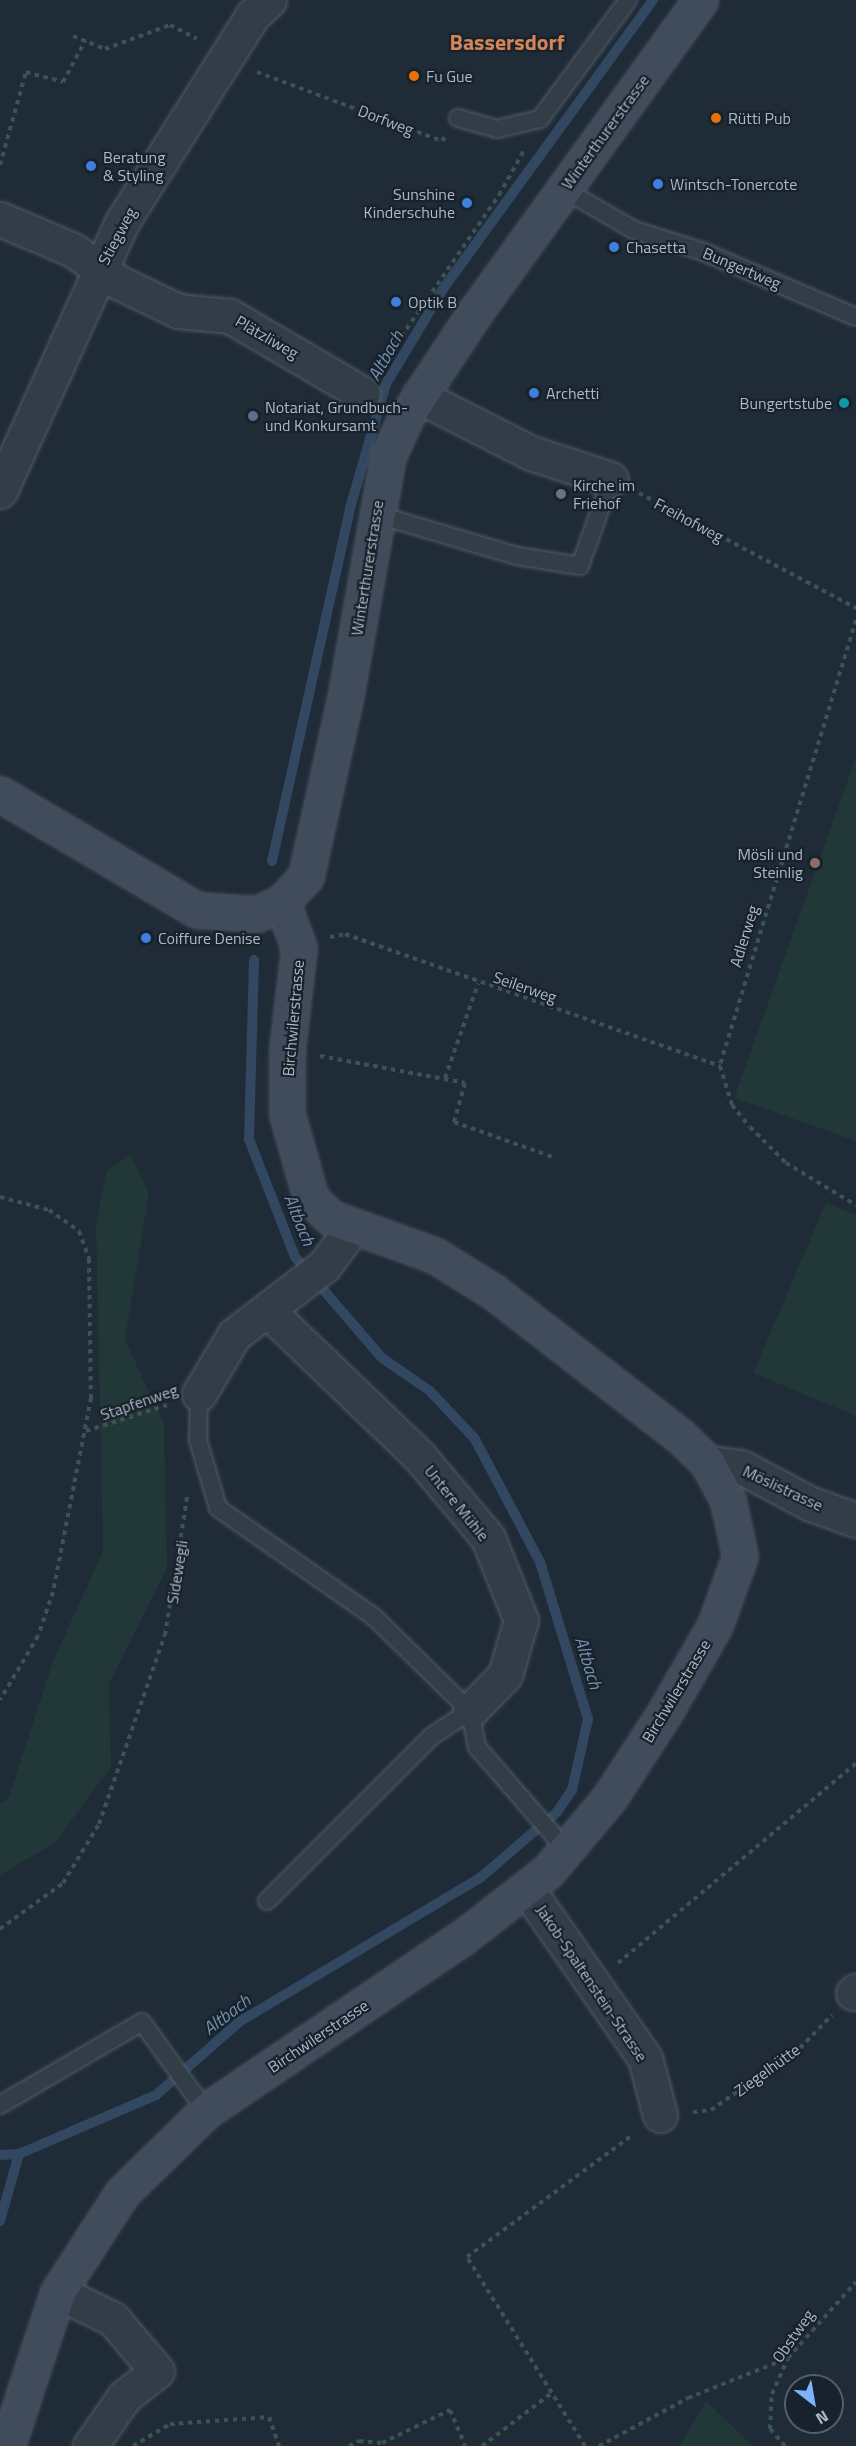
<!DOCTYPE html>
<html>
<head>
<meta charset="utf-8">
<style>
	body { margin:0 }
	#map { position:relative; width:856px; height:2446px; overflow:hidden; background:#1f2b37; font-family:"Titillium Web",sans-serif }
	div>[style] { position:absolute }
	[style*='--x'] { left:calc(var(--x)*1px); top:calc(var(--y)*1px); width:calc(var(--w)*1px); rotate:calc(var(--a)*1deg) }
	.green>* { inset:0; background:#213738 }
	.stream>* { height:10px; margin:-5px; padding:0 5px; transform-origin:5px; border-radius:5px; background:#324860 }
	.path>* { height:4px; margin-top:-2px; transform-origin:0; background:repeating-linear-gradient(90deg,#3b5353 0 4.5px,transparent 0 9px) }
	.roads { filter:drop-shadow(0 0 2px #505b66) drop-shadow(0 0 2px #505b66) }
	.lane>* { height:16px; margin:-8px; padding:0 8px; transform-origin:8px; border-radius:8px; background:#333d48 }
	.street>* { height:33px; margin:-16.5px; padding:0 16.5px; transform-origin:16.5px; border-radius:16.5px; background:#333d48 }
	.secondary>* { height:33px; margin:-16.5px; padding:0 16.5px; transform-origin:16.5px; border-radius:16.5px; background:#404c5b }
	.dots>* { width:16px; height:16px; translate:-50% -50%; box-sizing:border-box; border:3px solid #18222c; border-radius:50% }
	span { translate:-50% -50%; white-space:nowrap; text-align:center; line-height:1.15; -webkit-text-stroke:4.5px #18222c; paint-order:stroke }
	.poi-label { font-size:16px; color:#adb8c5 }
	.left { translate:0 -50%; text-align:left }
	.right { translate:-100% -50%; text-align:right }
	.street-label { font-size:16px; color:#adb8c5 }
	.water-label { font-size:18px; color:#7490ae; font-style:italic }
	.district-label { font-size:22px; color:#d68556; font-weight:700 }
	.north { position:absolute; left:784px; top:2374px; width:60px; height:60px; box-sizing:border-box; background:#18222c; border:2px solid #545e69; border-radius:50%; rotate:149deg; font-size:16px; font-weight:700; line-height:24px; text-align:center; color:#adb8c5 }
	.north::after { content:''; display:block; margin:auto; width:21px; height:27px; background:#7cb5fb; clip-path:polygon(50% 0,100% 100%,50% 72%,0 100%) }
</style>
</head>
<body>
<div id="map">
	<div class="green">
		<i style="clip-path:polygon(856px 757px,856px 1141px,734px 1098px)"></i>
		<i style="clip-path:polygon(131px 1155px,149px 1193px,125px 1340px,164px 1424px,167px 1568px,109px 1684px,111px 1767px,55px 1843px,0 1875px,0 1802px,8px 1799px,54px 1659px,103px 1551px,96px 1224px,107px 1170px)"></i>
		<i style="clip-path:polygon(826px 1203px,856px 1215px,856px 1416px,753px 1373px)"></i>
		<i style="clip-path:polygon(706px 2401px,753px 2446px,679px 2446px)"></i>
	</div>
	<div class="stream">
		<i style="--x:272;--y:861;--w:362;--a:-77.5"></i>
		<i style="--x:350;--y:508;--w:129;--a:-73.8"></i>
		<i style="--x:386;--y:384;--w:111;--a:-59"></i>
		<i style="--x:443;--y:289;--w:357;--a:-54"></i>
		<i style="--x:0;--y:2155;--w:19;--a:-3"></i>
		<i style="--x:19;--y:2154;--w:149;--a:-23.3"></i>
		<i style="--x:156;--y:2095;--w:111;--a:-41.3"></i>
		<i style="--x:239;--y:2022;--w:281;--a:-30.9"></i>
		<i style="--x:480;--y:1878;--w:101;--a:-40.6"></i>
		<i style="--x:557;--y:1812;--w:27;--a:-56"></i>
		<i style="--x:572;--y:1790;--w:73;--a:-77.3"></i>
		<i style="--x:588;--y:1719;--w:164;--a:-107"></i>
		<i style="--x:540;--y:1562;--w:139;--a:-117.9"></i>
		<i style="--x:475;--y:1439;--w:66;--a:-133.2"></i>
		<i style="--x:430;--y:1391;--w:58;--a:-145.5"></i>
		<i style="--x:382;--y:1358;--w:133;--a:-130.7"></i>
		<i style="--x:295;--y:1257;--w:127;--a:-111.3"></i>
		<i style="--x:249;--y:1139;--w:179;--a:-88.4"></i>
		<i style="--x:0;--y:2221;--w:70;--a:-74.2"></i>
	</div>
	<div class="path">
		<i style="--x:73;--y:36;--w:35;--a:22"></i>
		<i style="--x:105;--y:49;--w:69;--a:-20.3"></i>
		<i style="--x:170;--y:25;--w:30;--a:27"></i>
		<i style="--x:257;--y:72;--w:197;--a:20.5"></i>
		<i style="--x:442;--y:141;--w:5;--a:-53"></i>
		<i style="--x:0;--y:165;--w:97;--a:-74.4"></i>
		<i style="--x:26;--y:72;--w:38;--a:15"></i>
		<i style="--x:63;--y:82;--w:47;--a:-61.8"></i>
		<i style="--x:381;--y:366;--w:208;--a:-55.4"></i>
		<i style="--x:499;--y:195;--w:51;--a:-60.9"></i>
		<i style="--x:639;--y:493;--w:246;--a:27.9"></i>
		<i style="--x:856;--y:620;--w:466;--a:107"></i>
		<i style="--x:720;--y:1066;--w:41;--a:72.9"></i>
		<i style="--x:732;--y:1105;--w:28;--a:51"></i>
		<i style="--x:750;--y:1127;--w:51;--a:45"></i>
		<i style="--x:786;--y:1163;--w:82;--a:31"></i>
		<i style="--x:330;--y:937;--w:15;--a:-11"></i>
		<i style="--x:345;--y:934;--w:398;--a:19.4"></i>
		<i style="--x:320;--y:1056;--w:147;--a:10.5"></i>
		<i style="--x:465;--y:1083;--w:41;--a:105.8"></i>
		<i style="--x:454;--y:1122;--w:105;--a:19.5"></i>
		<i style="--x:445;--y:1078;--w:100;--a:-70.7"></i>
		<i style="--x:0;--y:1197;--w:51;--a:14.9"></i>
		<i style="--x:49;--y:1210;--w:37;--a:35"></i>
		<i style="--x:79;--y:1231;--w:30;--a:70"></i>
		<i style="--x:89;--y:1259;--w:139;--a:89.2"></i>
		<i style="--x:91;--y:1398;--w:198;--a:101.1"></i>
		<i style="--x:53;--y:1592;--w:46;--a:108.8"></i>
		<i style="--x:38;--y:1636;--w:74;--a:120.7"></i>
		<i style="--x:86;--y:1431;--w:85;--a:-17.8"></i>
		<i style="--x:0;--y:1929;--w:78;--a:-36.1"></i>
		<i style="--x:63;--y:1883;--w:69;--a:-58.6"></i>
		<i style="--x:99;--y:1824;--w:200;--a:-70.8"></i>
		<i style="--x:165;--y:1635;--w:140;--a:-80.9"></i>
		<i style="--x:618;--y:1963;--w:311;--a:-40"></i>
		<i style="--x:693;--y:2112;--w:18;--a:-6"></i>
		<i style="--x:711;--y:2110;--w:108;--a:-34.9"></i>
		<i style="--x:800;--y:2048;--w:46;--a:-45.9"></i>
		<i style="--x:133;--y:2446;--w:43;--a:-30.7"></i>
		<i style="--x:170;--y:2424;--w:99;--a:-4"></i>
		<i style="--x:269;--y:2417;--w:31;--a:71"></i>
		<i style="--x:349;--y:2446;--w:11;--a:-27"></i>
		<i style="--x:359;--y:2441;--w:23;--a:5"></i>
		<i style="--x:382;--y:2443;--w:76;--a:-25.9"></i>
		<i style="--x:450;--y:2410;--w:39;--a:67"></i>
		<i style="--x:482;--y:2446;--w:89;--a:-37.3"></i>
		<i style="--x:585;--y:2446;--w:223;--a:-122"></i>
		<i style="--x:467;--y:2257;--w:207;--a:-36.4"></i>
		<i style="--x:599;--y:2446;--w:101;--a:-28.3"></i>
		<i style="--x:688;--y:2398;--w:108;--a:-21.8"></i>
		<i style="--x:785;--y:2446;--w:23;--a:-131"></i>
		<i style="--x:770;--y:2429;--w:35;--a:-87"></i>
		<i style="--x:772;--y:2394;--w:39;--a:-66"></i>
		<i style="--x:788;--y:2358;--w:102;--a:-48.2"></i>
	</div>
	<div class="roads">
		<div class="lane">
			<i style="--x:458;--y:118;--w:41;--a:15.8"></i>
			<i style="--x:497;--y:129;--w:44;--a:-13.1"></i>
			<i style="--x:540;--y:119;--w:148;--a:-53.5"></i>
			<i style="--x:563;--y:189;--w:82;--a:30"></i>
			<i style="--x:634;--y:230;--w:73;--a:17.4"></i>
			<i style="--x:704;--y:252;--w:165;--a:23.2"></i>
			<i style="--x:375;--y:514;--w:148;--a:16.5"></i>
			<i style="--x:517;--y:556;--w:64;--a:9"></i>
			<i style="--x:580;--y:566;--w:92;--a:-70.4"></i>
			<i style="--x:199;--y:1394;--w:46;--a:91.2"></i>
			<i style="--x:198;--y:1440;--w:71;--a:73.6"></i>
			<i style="--x:218;--y:1508;--w:189;--a:34.9"></i>
			<i style="--x:373;--y:1616;--w:136;--a:44.4"></i>
			<i style="--x:470;--y:1711;--w:37;--a:79"></i>
			<i style="--x:477;--y:1747;--w:138;--a:49.1"></i>
			<i style="--x:267;--y:1901;--w:233;--a:-45"></i>
			<i style="--x:432;--y:1736;--w:45;--a:-33.3"></i>
			<i style="--x:0;--y:2105;--w:164;--a:-30.3"></i>
			<i style="--x:142;--y:2022;--w:110;--a:54.3"></i>
		</div>
		<div class="street">
			<i style="--x:0;--y:219;--w:79;--a:23"></i>
			<i style="--x:73;--y:250;--w:55;--a:35.4"></i>
			<i style="--x:118;--y:282;--w:67;--a:25.8"></i>
			<i style="--x:178;--y:311;--w:52;--a:5.5"></i>
			<i style="--x:230;--y:316;--w:154;--a:30.4"></i>
			<i style="--x:419;--y:396;--w:126;--a:27"></i>
			<i style="--x:531;--y:453;--w:84;--a:18"></i>
			<i style="--x:0;--y:491;--w:295;--a:-65.6"></i>
			<i style="--x:122;--y:222;--w:244;--a:-57.7"></i>
			<i style="--x:252;--y:16;--w:23;--a:-43"></i>
			<i style="--x:268;--y:1311;--w:211;--a:43.8"></i>
			<i style="--x:420;--y:1457;--w:106;--a:50"></i>
			<i style="--x:488;--y:1538;--w:88;--a:68.1"></i>
			<i style="--x:521;--y:1620;--w:57;--a:106.2"></i>
			<i style="--x:505;--y:1675;--w:50;--a:134.2"></i>
			<i style="--x:199;--y:1394;--w:69;--a:-59.3"></i>
			<i style="--x:234;--y:1335;--w:113;--a:-37.5"></i>
			<i style="--x:324;--y:1266;--w:47;--a:-53.6"></i>
			<i style="--x:708;--y:1463;--w:33;--a:7"></i>
			<i style="--x:741;--y:1467;--w:79;--a:27.9"></i>
			<i style="--x:811;--y:1504;--w:48;--a:19.6"></i>
			<i style="--x:527;--y:1889;--w:206;--a:55.1"></i>
			<i style="--x:645;--y:2058;--w:59;--a:75.3"></i>
			<i style="--x:853;--y:1993;--w:4;--a:-34"></i>
			<i style="--x:58;--y:2292;--w:61;--a:26.1"></i>
			<i style="--x:113;--y:2319;--w:68;--a:49.8"></i>
			<i style="--x:157;--y:2371;--w:42;--a:141.8"></i>
			<i style="--x:124;--y:2397;--w:60;--a:124.8"></i>
		</div>
		<div class="secondary">
			<i style="--x:0;--y:794;--w:229;--a:30.5"></i>
			<i style="--x:197;--y:910;--w:60;--a:3.8"></i>
			<i style="--x:257;--y:914;--w:28;--a:-26"></i>
			<i style="--x:282;--y:902;--w:35;--a:-47"></i>
			<i style="--x:306;--y:876;--w:186;--a:-77.6"></i>
			<i style="--x:346;--y:694;--w:242;--a:-80"></i>
			<i style="--x:388;--y:456;--w:43;--a:-65.2"></i>
			<i style="--x:406;--y:417;--w:127;--a:-56.6"></i>
			<i style="--x:476;--y:311;--w:383;--a:-54.2"></i>
			<i style="--x:7;--y:2446;--w:162;--a:-71.7"></i>
			<i style="--x:58;--y:2292;--w:118;--a:-57.1"></i>
			<i style="--x:122;--y:2193;--w:117;--a:-44.3"></i>
			<i style="--x:206;--y:2111;--w:309;--a:-34.1"></i>
			<i style="--x:462;--y:1938;--w:109;--a:-37.9"></i>
			<i style="--x:548;--y:1871;--w:97;--a:-50"></i>
			<i style="--x:610;--y:1797;--w:101;--a:-57.1"></i>
			<i style="--x:665;--y:1712;--w:100;--a:-60.1"></i>
			<i style="--x:715;--y:1625;--w:73;--a:-70.1"></i>
			<i style="--x:740;--y:1556;--w:56;--a:-102.3"></i>
			<i style="--x:728;--y:1501;--w:43;--a:-117.8"></i>
			<i style="--x:708;--y:1463;--w:39;--a:-136"></i>
			<i style="--x:680;--y:1436;--w:235;--a:-142.3"></i>
			<i style="--x:494;--y:1292;--w:70;--a:-148.3"></i>
			<i style="--x:434;--y:1255;--w:109;--a:-160.2"></i>
			<i style="--x:331;--y:1218;--w:28;--a:-136"></i>
			<i style="--x:311;--y:1199;--w:88;--a:-105.8"></i>
			<i style="--x:287;--y:1114;--w:64;--a:-90"></i>
			<i style="--x:287;--y:1050;--w:103;--a:-83.3"></i>
			<i style="--x:299;--y:948;--w:49;--a:-110.3"></i>
		</div>
	</div>
	<div class="dots">
		<i style="left:414px;top:76px;background:#e8710a"></i>
		<i style="left:716px;top:118px;background:#e8710a"></i>
		<i style="left:91px;top:166px;background:#3f7fe0"></i>
		<i style="left:658px;top:184px;background:#3f7fe0"></i>
		<i style="left:467px;top:203px;background:#3f7fe0"></i>
		<i style="left:614px;top:247px;background:#3f7fe0"></i>
		<i style="left:396px;top:302px;background:#3f7fe0"></i>
		<i style="left:534px;top:393px;background:#3f7fe0"></i>
		<i style="left:844px;top:403px;background:#0f9aa8"></i>
		<i style="left:253px;top:416px;background:#5c6f8a"></i>
		<i style="left:561px;top:494px;background:#6b7280"></i>
		<i style="left:815px;top:863px;background:#8d6e63"></i>
		<i style="left:146px;top:938px;background:#3f7fe0"></i>
	</div>
	<div class="poi-label">
		<span class="left" style="left:426px;top:76px">Fu Gue</span>
		<span class="left" style="left:728px;top:118px">Rütti Pub</span>
		<span class="left" style="left:103px;top:166px">Beratung<br>&amp; Styling</span>
		<span class="left" style="left:670px;top:184px">Wintsch-Tonercote</span>
		<span class="right" style="left:455px;top:203px">Sunshine<br>Kinderschuhe</span>
		<span class="left" style="left:626px;top:247px">Chasetta</span>
		<span class="left" style="left:408px;top:302px">Optik B</span>
		<span class="left" style="left:546px;top:393px">Archetti</span>
		<span class="right" style="left:832px;top:403px">Bungertstube</span>
		<span class="left" style="left:265px;top:416px">Notariat, Grundbuch-<br>und Konkursamt</span>
		<span class="left" style="left:573px;top:494px">Kirche im<br>Friehof</span>
		<span class="right" style="left:803px;top:863px">Mösli und<br>Steinlig</span>
		<span class="left" style="left:158px;top:938px">Coiffure Denise</span>
	</div>
	<div class="street-label">
		<span style="left:386px;top:120px;rotate:21deg">Dorfweg</span>
		<span style="left:605px;top:132px;rotate:-54deg">Winterthurerstrasse</span>
		<span style="left:117px;top:236px;rotate:-62deg">Stiegweg</span>
		<span style="left:742px;top:268px;rotate:23deg">Bungertweg</span>
		<span style="left:267px;top:337px;rotate:30deg">Plätzliweg</span>
		<span style="left:689px;top:520px;rotate:28deg">Freihofweg</span>
		<span style="left:367px;top:568px;rotate:-81deg">Winterthurerstrasse</span>
		<span style="left:744px;top:936px;rotate:-73deg">Adlerweg</span>
		<span style="left:525px;top:987px;rotate:19deg">Seilerweg</span>
		<span style="left:293px;top:1018px;rotate:-85deg">Birchwilerstrasse</span>
		<span style="left:139px;top:1402px;rotate:-19deg">Stapfenweg</span>
		<span style="left:783px;top:1488px;rotate:25deg">Möslistrasse</span>
		<span style="left:457px;top:1503px;rotate:51deg">Untere Mühle</span>
		<span style="left:177px;top:1572px;rotate:-81deg">Sidewegli</span>
		<span style="left:676px;top:1691px;rotate:-59deg">Birchwilerstrasse</span>
		<span style="left:592px;top:1983px;rotate:56deg">Jakob-Spaltenstein-Strasse</span>
		<span style="left:318px;top:2036px;rotate:-34deg">Birchwilerstrasse</span>
		<span style="left:767px;top:2070px;rotate:-36deg">Ziegelhütte</span>
		<span style="left:793px;top:2336px;rotate:-55deg">Obstweg</span>
	</div>
	<div class="water-label">
		<span style="left:386px;top:356px;rotate:-61deg">Altbach</span>
		<span style="left:299px;top:1220px;rotate:68deg">Altbach</span>
		<span style="left:588px;top:1663px;rotate:73deg">Altbach</span>
		<span style="left:227px;top:2015px;rotate:-37deg">Altbach</span>
	</div>
	<div class="district-label">
		<span style="left:507px;top:43px">Bassersdorf</span>
	</div>
	<div class="north">N</div>
</div>
</body>
</html>
